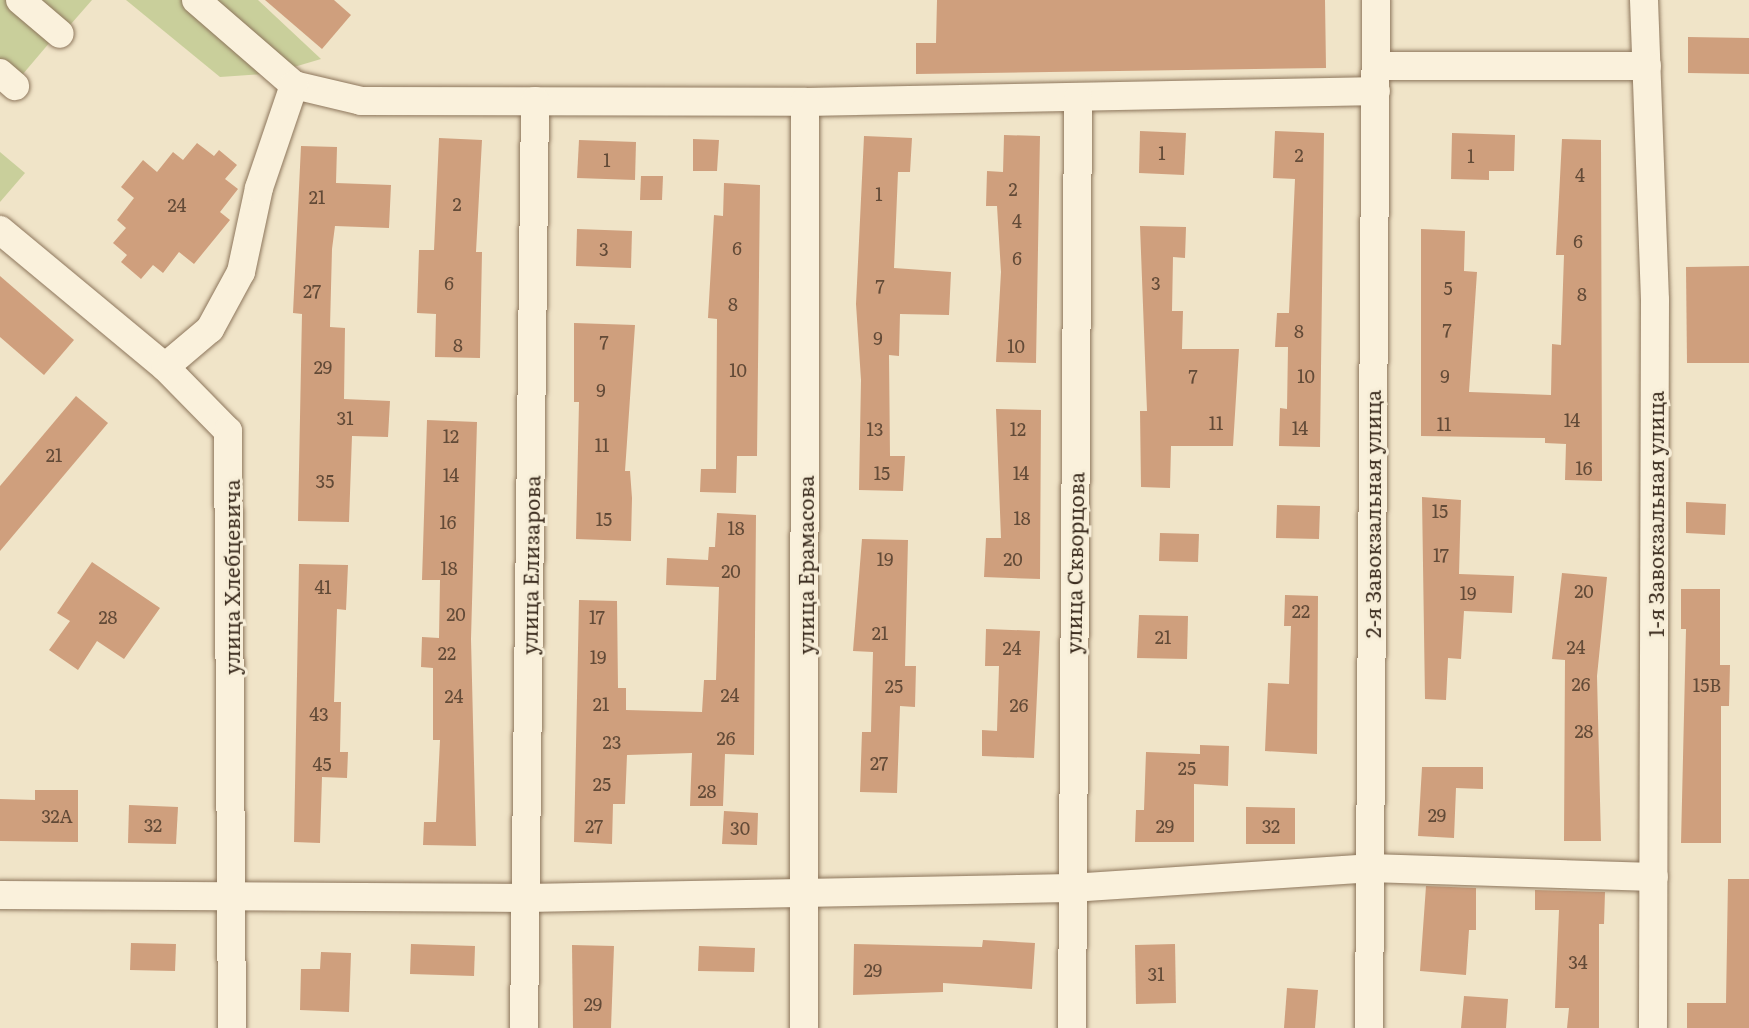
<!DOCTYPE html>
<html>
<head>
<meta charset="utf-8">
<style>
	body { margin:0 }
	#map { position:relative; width:1749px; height:1028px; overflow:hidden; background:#f0e4c8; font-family:Literata,serif }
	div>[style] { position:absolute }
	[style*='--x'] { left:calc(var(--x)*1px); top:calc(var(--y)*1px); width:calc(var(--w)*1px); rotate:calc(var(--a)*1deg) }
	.green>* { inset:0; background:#c9cf9b }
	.building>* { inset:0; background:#cf9f7d }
	.roads { filter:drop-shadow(0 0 2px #8d765c) drop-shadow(0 0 2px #8d765c) }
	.street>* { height:28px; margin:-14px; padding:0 14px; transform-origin:14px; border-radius:14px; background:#faf1dc }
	span { translate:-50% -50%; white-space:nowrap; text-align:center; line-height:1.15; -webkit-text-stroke:6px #f7eed8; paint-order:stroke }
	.number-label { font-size:18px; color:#624a37 }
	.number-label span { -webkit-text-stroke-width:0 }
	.street-label { font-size:21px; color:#3d2e20 }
</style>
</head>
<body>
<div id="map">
	<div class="green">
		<i style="clip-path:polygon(0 0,15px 0,56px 35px,17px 81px,0 67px)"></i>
		<i style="clip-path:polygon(28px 0,92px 0,64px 32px)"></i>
		<i style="clip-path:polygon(126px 0,183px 0,263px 74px,220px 77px)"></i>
		<i style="clip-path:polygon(202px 0,258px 0,321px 59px,294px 67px)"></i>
		<i style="clip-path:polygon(0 152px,25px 173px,0 202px)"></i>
	</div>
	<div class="building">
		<i style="clip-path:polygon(265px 0,334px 0,351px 15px,322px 49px)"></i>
		<i style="clip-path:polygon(937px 0,1325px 0,1326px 68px,916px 74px,916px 43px,936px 43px)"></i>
		<i style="clip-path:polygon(1688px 37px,1749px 38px,1749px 74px,1688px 73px)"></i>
		<i style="clip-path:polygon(1140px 131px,1186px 133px,1184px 175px,1139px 173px)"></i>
		<i style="clip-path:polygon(1275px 131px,1324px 133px,1320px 447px,1279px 446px,1280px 408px,1287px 409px,1288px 347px,1275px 347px,1277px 313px,1289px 313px,1295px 179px,1273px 178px)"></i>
		<i style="clip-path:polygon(1452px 133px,1515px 135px,1514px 171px,1489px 171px,1489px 180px,1451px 179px)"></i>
		<i style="clip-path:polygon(1004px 135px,1040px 136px,1036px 363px,996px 362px,1001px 272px,997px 206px,986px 206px,987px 171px,1003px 172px)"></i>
		<i style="clip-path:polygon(864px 136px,912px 138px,910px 172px,898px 172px,894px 268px,951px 272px,949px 315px,900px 314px,899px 356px,889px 355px,890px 456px,905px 456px,903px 491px,859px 490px,861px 380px,856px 304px)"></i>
		<i style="clip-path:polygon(439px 138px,482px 140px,476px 252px,482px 252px,480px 358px,435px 357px,436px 314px,417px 313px,419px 250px,434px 250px)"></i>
		<i style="clip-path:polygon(693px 139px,719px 140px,717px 171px,693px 171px)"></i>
		<i style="clip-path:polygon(1562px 139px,1601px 140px,1602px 481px,1565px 480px,1566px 444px,1545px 443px,1545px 438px,1421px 436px,1421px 229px,1465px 231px,1464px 271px,1477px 272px,1469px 392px,1551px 395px,1552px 344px,1561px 345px,1564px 255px,1556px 255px)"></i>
		<i style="clip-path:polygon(579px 140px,636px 142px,635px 180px,577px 178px)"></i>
		<i style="clip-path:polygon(197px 143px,214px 156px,219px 150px,237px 165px,225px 179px,238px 189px,220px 212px,230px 220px,194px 264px,179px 252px,163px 273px,153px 265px,141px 279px,121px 262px,127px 255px,113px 243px,126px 228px,117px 220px,134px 198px,121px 187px,143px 160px,157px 172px,173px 152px,183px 160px)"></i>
		<i style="clip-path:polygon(301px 146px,337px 147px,336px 183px,391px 185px,389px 228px,335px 226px,332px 249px,330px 327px,345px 328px,344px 399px,390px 401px,388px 437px,352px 436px,349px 522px,298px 521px,302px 314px,293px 313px)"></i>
		<i style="clip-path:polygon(641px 176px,663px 176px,662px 200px,640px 200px)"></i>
		<i style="clip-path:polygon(724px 183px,760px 185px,757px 456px,737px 456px,736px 493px,700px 492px,701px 469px,716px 469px,717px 319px,708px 318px,714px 215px,723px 216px)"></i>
		<i style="clip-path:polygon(1140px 226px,1186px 227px,1185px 258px,1173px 257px,1172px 311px,1183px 311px,1182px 349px,1239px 349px,1233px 446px,1171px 446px,1170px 488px,1141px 487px,1140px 411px,1147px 411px)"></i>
		<i style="clip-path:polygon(577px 229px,632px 231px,631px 268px,576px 266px)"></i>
		<i style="clip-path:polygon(1749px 266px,1749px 363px,1687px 363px,1686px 267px)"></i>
		<i style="clip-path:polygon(0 276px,74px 340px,44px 375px,0 337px)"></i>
		<i style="clip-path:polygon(574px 323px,635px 325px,625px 471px,630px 471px,632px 498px,631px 541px,576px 539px,579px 402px,574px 402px)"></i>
		<i style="clip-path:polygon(76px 396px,108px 423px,0 551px,0 486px)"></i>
		<i style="clip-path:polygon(996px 409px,1041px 410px,1040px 579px,984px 577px,986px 538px,1001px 538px)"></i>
		<i style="clip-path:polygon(427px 420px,477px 422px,471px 639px,476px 846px,423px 845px,424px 822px,436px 822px,440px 740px,433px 740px,433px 668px,421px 667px,422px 637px,439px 638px,440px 580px,422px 580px)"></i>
		<i style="clip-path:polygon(1422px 497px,1461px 500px,1459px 574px,1514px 576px,1512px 613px,1464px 611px,1461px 659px,1448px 658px,1446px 700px,1425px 699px)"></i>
		<i style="clip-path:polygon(1686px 502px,1726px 504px,1725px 535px,1686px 533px)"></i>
		<i style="clip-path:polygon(1277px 505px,1320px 506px,1319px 539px,1276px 538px)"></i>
		<i style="clip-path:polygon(717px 513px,756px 515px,754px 755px,725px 754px,723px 806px,690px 806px,692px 753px,627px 755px,625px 804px,613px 804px,612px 844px,574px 842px,579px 600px,617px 601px,618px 688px,626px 688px,626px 710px,702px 712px,704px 680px,716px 680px,719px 587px,666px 585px,667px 558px,708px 560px,709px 547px,715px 547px)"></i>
		<i style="clip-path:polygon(1160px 533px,1199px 534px,1198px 562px,1159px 561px)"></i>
		<i style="clip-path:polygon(862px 539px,908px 540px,905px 666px,916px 666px,915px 707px,900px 706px,897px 793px,860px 792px,862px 732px,871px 732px,873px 652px,853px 651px)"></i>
		<i style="clip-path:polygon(92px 562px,160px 608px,124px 659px,97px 641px,78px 670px,49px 650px,70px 621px,57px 613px)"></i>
		<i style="clip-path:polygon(299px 564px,348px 565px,346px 610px,337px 609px,334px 702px,341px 702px,340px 752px,348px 752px,347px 778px,322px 777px,320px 843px,294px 842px)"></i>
		<i style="clip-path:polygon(1562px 573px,1607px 577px,1597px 676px,1601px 841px,1564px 841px,1565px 660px,1552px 659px)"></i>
		<i style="clip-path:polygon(1681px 589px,1720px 589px,1720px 665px,1730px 665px,1729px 706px,1721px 706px,1721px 843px,1681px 843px,1686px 629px,1681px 629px)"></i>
		<i style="clip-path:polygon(1285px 595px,1318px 596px,1317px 754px,1265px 751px,1268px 683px,1289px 684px,1291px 626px,1284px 626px)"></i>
		<i style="clip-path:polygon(1139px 615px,1188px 616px,1187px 659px,1137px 658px)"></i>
		<i style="clip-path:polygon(986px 629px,1040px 631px,1034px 758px,982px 756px,982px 730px,997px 731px,999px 666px,985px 666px)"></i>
		<i style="clip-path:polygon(1200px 745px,1229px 746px,1228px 786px,1194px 784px,1194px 842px,1135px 842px,1136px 810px,1144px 810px,1146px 752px,1200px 754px)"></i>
		<i style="clip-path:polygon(1422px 767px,1483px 767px,1483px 789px,1456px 788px,1454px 838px,1418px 836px)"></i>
		<i style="clip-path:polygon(35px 790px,78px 790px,78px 842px,0 841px,0 799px,35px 800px)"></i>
		<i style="clip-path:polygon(129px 805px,178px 807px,176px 844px,128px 843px)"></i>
		<i style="clip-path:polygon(1246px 807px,1295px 808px,1295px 844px,1246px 844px)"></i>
		<i style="clip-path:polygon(724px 811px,758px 813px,757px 845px,722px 844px)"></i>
		<i style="clip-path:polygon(1728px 879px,1749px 879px,1749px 1028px,1687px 1028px,1687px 1003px,1726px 1003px)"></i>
		<i style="clip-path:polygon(1426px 886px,1476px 888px,1476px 930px,1469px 930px,1466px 975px,1420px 971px)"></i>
		<i style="clip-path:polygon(1535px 890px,1605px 892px,1604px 924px,1599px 924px,1599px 1028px,1567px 1028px,1569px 1008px,1555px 1008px,1559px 910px,1535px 910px)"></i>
		<i style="clip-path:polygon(983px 940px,1035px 943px,1032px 989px,943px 983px,943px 992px,853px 995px,854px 944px,982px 947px)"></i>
		<i style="clip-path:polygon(131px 943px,176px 944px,175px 971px,130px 970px)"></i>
		<i style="clip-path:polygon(411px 944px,475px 946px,474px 976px,410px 974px)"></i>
		<i style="clip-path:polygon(1175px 944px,1176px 1003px,1136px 1004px,1135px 945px)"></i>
		<i style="clip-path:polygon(572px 945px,614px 946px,611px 1028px,573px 1028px)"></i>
		<i style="clip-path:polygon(699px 946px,755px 948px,754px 972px,698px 971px)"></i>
		<i style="clip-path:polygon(321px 952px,351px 953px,349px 1012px,300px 1010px,301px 969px,320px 969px)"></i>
		<i style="clip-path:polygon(1287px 988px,1318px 990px,1315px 1028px,1284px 1028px)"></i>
		<i style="clip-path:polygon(1464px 996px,1508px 999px,1506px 1028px,1461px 1028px)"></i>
	</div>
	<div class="roads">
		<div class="street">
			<i style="--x:20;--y:0;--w:52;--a:40.4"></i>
			<i style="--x:196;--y:0;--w:130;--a:40.9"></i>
			<i style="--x:294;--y:85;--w:69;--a:13.4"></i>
			<i style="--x:361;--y:101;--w:444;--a:0.1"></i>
			<i style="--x:805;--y:102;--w:571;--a:-1.1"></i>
			<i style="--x:1644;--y:0;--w:300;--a:87.9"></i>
			<i style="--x:1655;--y:300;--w:728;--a:90.16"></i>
			<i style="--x:1376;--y:66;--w:271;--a:0"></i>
			<i style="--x:0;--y:73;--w:20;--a:41"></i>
			<i style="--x:0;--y:230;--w:214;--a:39.7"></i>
			<i style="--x:165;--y:367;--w:90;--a:45.5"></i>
			<i style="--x:228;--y:431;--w:597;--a:89.62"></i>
			<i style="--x:165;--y:367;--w:59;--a:-40.2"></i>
			<i style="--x:210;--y:329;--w:65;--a:-61.5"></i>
			<i style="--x:241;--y:272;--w:86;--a:-77.9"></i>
			<i style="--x:259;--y:188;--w:109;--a:-71.2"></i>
			<i style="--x:0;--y:895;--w:526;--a:0.33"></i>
			<i style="--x:526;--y:898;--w:545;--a:-1.05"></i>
			<i style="--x:1071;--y:888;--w:299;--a:-3.8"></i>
			<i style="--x:1369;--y:868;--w:285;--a:1.8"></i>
			<i style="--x:524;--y:1028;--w:927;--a:-89.32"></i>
			<i style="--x:804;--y:1028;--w:926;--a:-89.94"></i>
			<i style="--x:1072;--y:1028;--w:930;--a:-89.63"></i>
			<i style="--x:1369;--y:1028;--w:1028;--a:-89.61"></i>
		</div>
	</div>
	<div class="number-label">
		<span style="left:1162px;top:153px">1</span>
		<span style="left:1299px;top:155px">2</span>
		<span style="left:1471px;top:156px">1</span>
		<span style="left:607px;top:160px">1</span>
		<span style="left:1580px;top:175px">4</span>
		<span style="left:1013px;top:189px">2</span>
		<span style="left:879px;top:194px">1</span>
		<span style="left:317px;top:197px">21</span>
		<span style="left:457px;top:204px">2</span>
		<span style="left:177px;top:205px">24</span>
		<span style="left:1017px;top:221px">4</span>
		<span style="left:1578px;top:241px">6</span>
		<span style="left:737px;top:248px">6</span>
		<span style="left:604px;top:249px">3</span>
		<span style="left:1017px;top:258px">6</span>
		<span style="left:449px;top:283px">6</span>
		<span style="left:1156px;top:283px">3</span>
		<span style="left:880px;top:286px">7</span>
		<span style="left:1448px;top:288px">5</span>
		<span style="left:312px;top:291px">27</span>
		<span style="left:1582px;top:294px">8</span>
		<span style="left:733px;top:304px">8</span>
		<span style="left:1447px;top:330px">7</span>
		<span style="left:1299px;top:331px">8</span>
		<span style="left:878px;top:338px">9</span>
		<span style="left:604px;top:342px">7</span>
		<span style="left:458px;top:345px">8</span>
		<span style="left:1016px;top:346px">10</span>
		<span style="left:323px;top:367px">29</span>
		<span style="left:738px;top:370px">10</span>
		<span style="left:1193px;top:376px">7</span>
		<span style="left:1306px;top:376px">10</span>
		<span style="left:1445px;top:376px">9</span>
		<span style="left:601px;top:390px">9</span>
		<span style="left:345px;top:418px">31</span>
		<span style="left:1572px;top:420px">14</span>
		<span style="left:1216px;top:423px">11</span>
		<span style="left:1444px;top:424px">11</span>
		<span style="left:1300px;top:428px">14</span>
		<span style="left:875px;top:429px">13</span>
		<span style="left:1018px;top:429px">12</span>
		<span style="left:451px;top:436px">12</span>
		<span style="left:602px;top:445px">11</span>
		<span style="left:54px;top:455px">21</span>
		<span style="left:1584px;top:468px">16</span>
		<span style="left:882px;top:473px">15</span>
		<span style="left:1021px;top:473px">14</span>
		<span style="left:451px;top:475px">14</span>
		<span style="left:325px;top:481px">35</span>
		<span style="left:1440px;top:511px">15</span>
		<span style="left:1022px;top:518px">18</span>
		<span style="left:604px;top:519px">15</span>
		<span style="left:448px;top:522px">16</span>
		<span style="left:736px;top:528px">18</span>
		<span style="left:1441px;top:555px">17</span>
		<span style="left:885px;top:559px">19</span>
		<span style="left:1013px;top:559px">20</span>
		<span style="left:449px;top:568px">18</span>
		<span style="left:731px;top:571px">20</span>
		<span style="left:323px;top:587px">41</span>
		<span style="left:1584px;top:591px">20</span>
		<span style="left:1468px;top:593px">19</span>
		<span style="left:1301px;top:611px">22</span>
		<span style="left:456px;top:614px">20</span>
		<span style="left:108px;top:617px">28</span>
		<span style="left:597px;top:617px">17</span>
		<span style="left:880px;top:633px">21</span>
		<span style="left:1163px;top:637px">21</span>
		<span style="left:1576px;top:647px">24</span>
		<span style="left:1012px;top:648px">24</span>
		<span style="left:447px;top:653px">22</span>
		<span style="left:598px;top:657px">19</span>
		<span style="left:1581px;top:684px">26</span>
		<span style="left:1707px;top:685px">15В</span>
		<span style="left:894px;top:686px">25</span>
		<span style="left:730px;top:695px">24</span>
		<span style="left:454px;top:696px">24</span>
		<span style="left:601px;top:704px">21</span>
		<span style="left:1019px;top:705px">26</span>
		<span style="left:319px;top:714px">43</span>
		<span style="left:1584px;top:731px">28</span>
		<span style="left:726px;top:738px">26</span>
		<span style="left:612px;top:742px">23</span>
		<span style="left:879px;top:763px">27</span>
		<span style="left:322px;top:764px">45</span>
		<span style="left:1187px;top:768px">25</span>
		<span style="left:602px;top:784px">25</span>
		<span style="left:707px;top:791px">28</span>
		<span style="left:1437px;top:815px">29</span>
		<span style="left:57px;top:816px">32А</span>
		<span style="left:153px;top:825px">32</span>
		<span style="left:594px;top:826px">27</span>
		<span style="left:1165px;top:826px">29</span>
		<span style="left:1271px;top:826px">32</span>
		<span style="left:740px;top:828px">30</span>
		<span style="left:1578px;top:962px">34</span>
		<span style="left:873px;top:970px">29</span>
		<span style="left:1156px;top:974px">31</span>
		<span style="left:593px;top:1004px">29</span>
	</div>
	<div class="street-label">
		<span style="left:1372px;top:514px;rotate:-90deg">2-я Завокзальная улица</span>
		<span style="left:1655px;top:514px;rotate:-90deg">1-я Завокзальная улица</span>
		<span style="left:1074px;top:563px;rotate:-89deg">улица Скворцова</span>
		<span style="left:530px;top:565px;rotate:-89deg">улица Елизарова</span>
		<span style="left:805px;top:565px;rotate:-90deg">улица Ерамасова</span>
		<span style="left:231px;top:577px;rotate:-90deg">улица Хлебцевича</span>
	</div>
</div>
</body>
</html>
